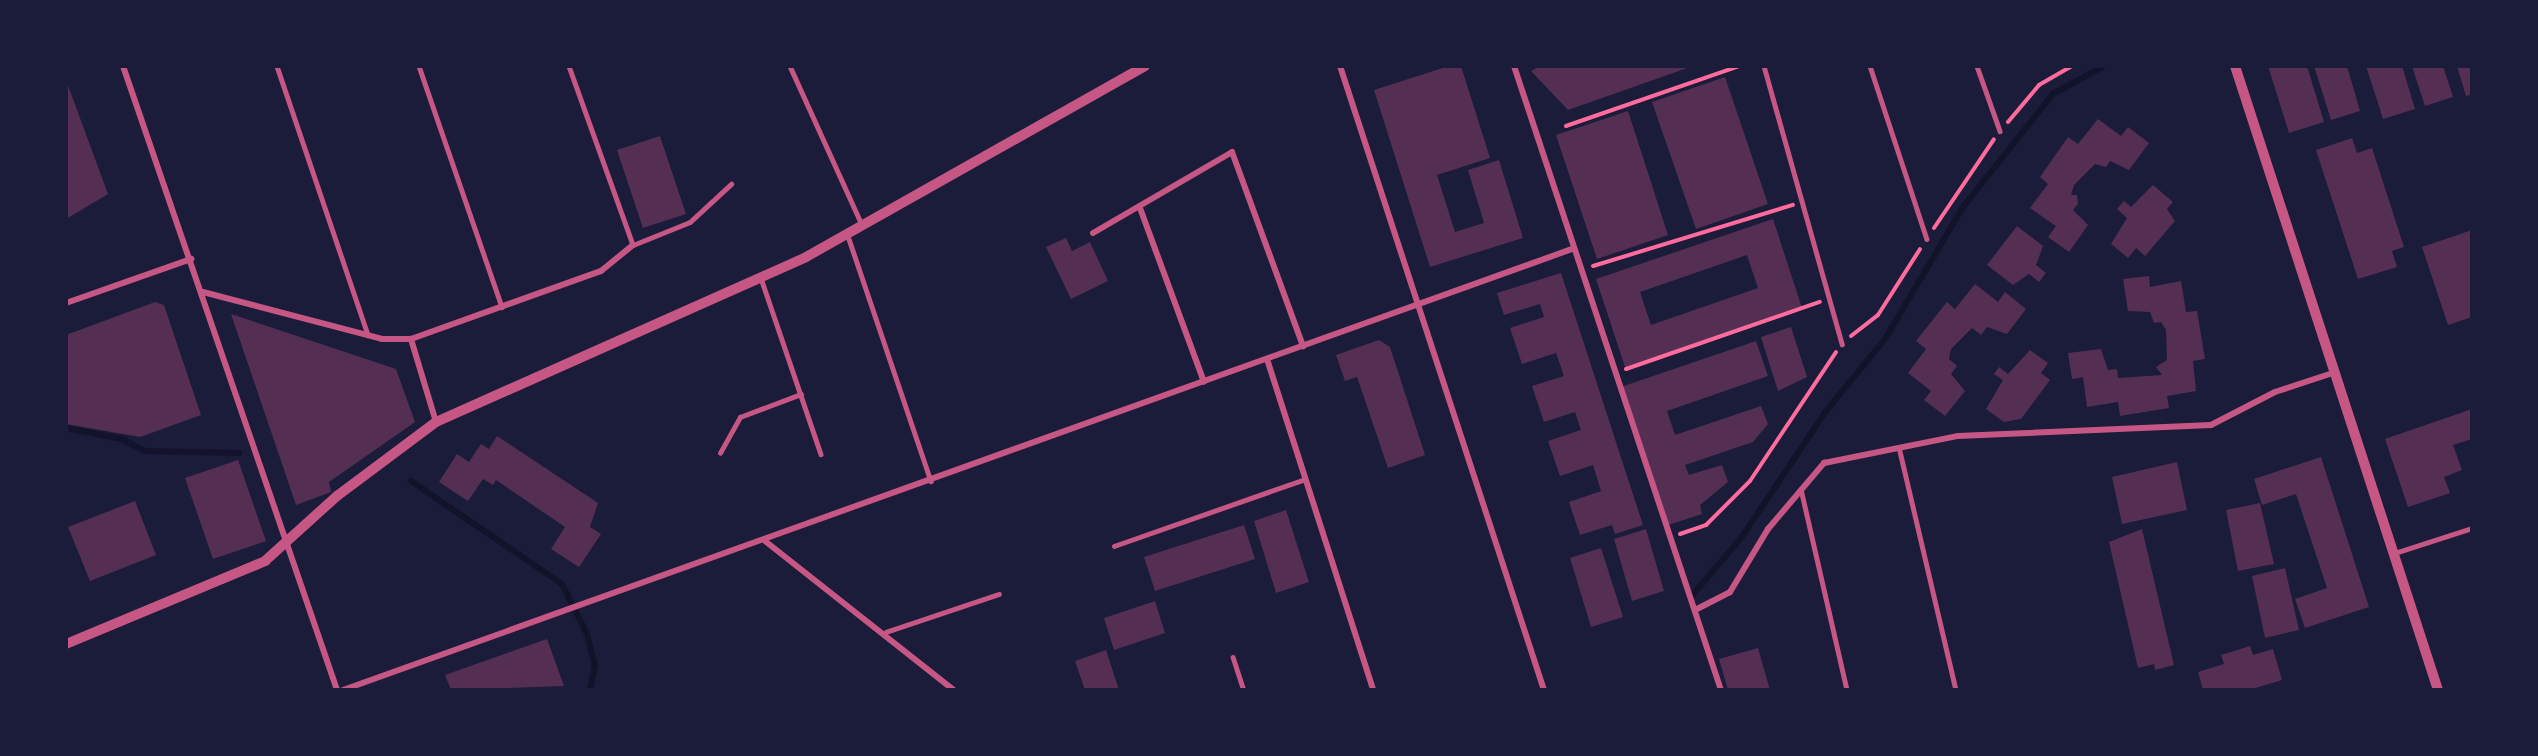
<!DOCTYPE html>
<html>
<head>
<meta charset="utf-8">
<style>
	body { margin:0 }
	#map { position:relative; width:2538px; height:756px; overflow:hidden; background:#1b1b3a; font-family:"Roboto Serif",serif }
	div>[style] { position:absolute }
	[style*='--x'] { left:calc(var(--x)*1px); top:calc(var(--y)*1px); width:calc(var(--w)*1px); rotate:calc(var(--a)*1deg) }
	.stream>* { height:6px; margin:-3px; padding:0 3px; transform-origin:3px; border-radius:3px; background:#12122b }
	.building>* { inset:0; background:#542f53 }
	.path>* { height:4px; margin:-2px; padding:0 2px; transform-origin:2px; border-radius:2px; background:#ff6b9d }
	.service>* { height:4.5px; margin:-2.25px; padding:0 2.25px; transform-origin:2.25px; border-radius:2.25px; background:#c65784 }
	.minor>* { height:6px; margin:-3px; padding:0 3px; transform-origin:3px; border-radius:3px; background:#c65784 }
	.tertiary>* { height:10px; margin:-5px; padding:0 5px; transform-origin:5px; border-radius:5px; background:#c65784 }
	span { translate:-50% -50%; white-space:nowrap; text-align:center; line-height:1.15; -webkit-text-stroke:4.5px #1b1b3a; paint-order:stroke }
	.frame { position:absolute; inset:0; border:68px solid #1b1b3a; pointer-events:none }
</style>
</head>
<body>
<div id="map">
	<div class="stream">
		<i style="--x:66;--y:428;--w:57;--a:11.1"></i>
		<i style="--x:122;--y:439;--w:26;--a:28"></i>
		<i style="--x:145;--y:451;--w:94;--a:1.2"></i>
		<i style="--x:411;--y:481;--w:183;--a:34.3"></i>
		<i style="--x:562;--y:584;--w:56;--a:63.4"></i>
		<i style="--x:587;--y:634;--w:32;--a:76"></i>
		<i style="--x:595;--y:665;--w:25;--a:101"></i>
		<i style="--x:1690;--y:598;--w:79;--a:-49.6"></i>
		<i style="--x:1741;--y:538;--w:153;--a:-56.2"></i>
		<i style="--x:1826;--y:411;--w:93;--a:-50.7"></i>
		<i style="--x:1885;--y:339;--w:153;--a:-59.4"></i>
		<i style="--x:1963;--y:207;--w:144;--a:-51.5"></i>
		<i style="--x:2053;--y:94;--w:58;--a:-28.8"></i>
	</div>
	<div class="building">
		<i style="clip-path:polygon(1449px 66px,1461px 66px,1490px 158px,1437px 175px,1455px 232px,1484px 223px,1468px 170px,1499px 160px,1523px 238px,1430px 267px,1374px 90px)"></i>
		<i style="clip-path:polygon(1540px 66px,1693px 66px,1568px 110px,1531px 71px)"></i>
		<i style="clip-path:polygon(2268px 66px,2307px 66px,2324px 122px,2289px 133px)"></i>
		<i style="clip-path:polygon(2314px 66px,2347px 66px,2360px 111px,2331px 120px)"></i>
		<i style="clip-path:polygon(2366px 66px,2402px 66px,2415px 109px,2383px 119px)"></i>
		<i style="clip-path:polygon(2412px 66px,2443px 66px,2453px 97px,2425px 106px)"></i>
		<i style="clip-path:polygon(2457px 66px,2472px 66px,2472px 94px,2466px 96px)"></i>
		<i style="clip-path:polygon(1725px 77px,1768px 204px,1696px 229px,1652px 102px)"></i>
		<i style="clip-path:polygon(66px 80px,108px 194px,66px 219px)"></i>
		<i style="clip-path:polygon(1628px 111px,1668px 235px,1597px 259px,1556px 135px)"></i>
		<i style="clip-path:polygon(2098px 119px,2121px 136px,2128px 127px,2149px 143px,2129px 170px,2110px 161px,2106px 167px,2095px 164px,2074px 185px,2071px 195px,2077px 195px,2078px 204px,2073px 210px,2088px 225px,2069px 252px,2048px 237px,2056px 226px,2030px 208px,2048px 184px,2040px 177px,2068px 137px,2078px 144px)"></i>
		<i style="clip-path:polygon(660px 136px,686px 214px,643px 228px,617px 150px)"></i>
		<i style="clip-path:polygon(2352px 138px,2357px 153px,2372px 148px,2404px 247px,2392px 251px,2397px 267px,2358px 279px,2316px 150px)"></i>
		<i style="clip-path:polygon(2153px 185px,2173px 202px,2167px 209px,2175px 221px,2145px 256px,2136px 248px,2128px 258px,2111px 244px,2127px 218px,2117px 209px,2124px 201px,2131px 207px)"></i>
		<i style="clip-path:polygon(evenodd,1773px 219px,1802px 308px,1625px 367px,1596px 279px,1773px 219px,1747px 255px,1758px 288px,1651px 325px,1640px 292px,1747px 255px)"></i>
		<i style="clip-path:polygon(2017px 226px,2043px 246px,2036px 265px,2046px 273px,2039px 282px,2029px 274px,2013px 285px,1987px 265px)"></i>
		<i style="clip-path:polygon(2472px 230px,2472px 317px,2448px 325px,2422px 247px)"></i>
		<i style="clip-path:polygon(1066px 238px,1072px 251px,1090px 242px,1108px 281px,1071px 299px,1046px 247px)"></i>
		<i style="clip-path:polygon(1561px 273px,1643px 525px,1615px 534px,1612px 525px,1580px 535px,1569px 502px,1601px 491px,1593px 465px,1560px 476px,1548px 441px,1581px 430px,1575px 412px,1544px 422px,1532px 386px,1564px 376px,1556px 353px,1522px 364px,1510px 328px,1544px 317px,1540px 304px,1504px 315px,1497px 293px)"></i>
		<i style="clip-path:polygon(2149px 276px,2150px 287px,2181px 281px,2186px 312px,2197px 311px,2205px 359px,2193px 361px,2196px 391px,2167px 396px,2169px 408px,2120px 416px,2118px 402px,2087px 407px,2083px 377px,2072px 379px,2068px 353px,2101px 349px,2108px 370px,2117px 369px,2118px 378px,2162px 375px,2156px 367px,2167px 360px,2166px 330px,2161px 322px,2154px 323px,2150px 312px,2128px 311px,2123px 279px)"></i>
		<i style="clip-path:polygon(1975px 284px,1998px 302px,2005px 292px,2026px 309px,2007px 334px,1987px 327px,1981px 335px,1972px 328px,1951px 349px,1949px 359px,1957px 366px,1951px 374px,1965px 391px,1945px 416px,1924px 400px,1931px 391px,1908px 373px,1926px 349px,1916px 341px,1947px 302px,1955px 309px)"></i>
		<i style="clip-path:polygon(155px 302px,164px 305px,201px 415px,140px 437px,66px 424px,66px 335px)"></i>
		<i style="clip-path:polygon(231px 314px,396px 369px,415px 422px,329px 482px,331px 492px,296px 505px)"></i>
		<i style="clip-path:polygon(1791px 327px,1807px 377px,1778px 391px,1761px 337px)"></i>
		<i style="clip-path:polygon(1379px 340px,1390px 347px,1425px 455px,1388px 468px,1357px 377px,1345px 381px,1336px 355px)"></i>
		<i style="clip-path:polygon(1756px 341px,1768px 376px,1667px 411px,1675px 435px,1761px 406px,1768px 424px,1753px 442px,1685px 465px,1689px 475px,1722px 465px,1728px 482px,1700px 505px,1702px 514px,1668px 525px,1621px 387px)"></i>
		<i style="clip-path:polygon(2030px 350px,2048px 363px,2041px 373px,2050px 380px,2021px 419px,2004px 422px,1986px 409px,2003px 380px,1994px 374px,1999px 367px,2008px 374px)"></i>
		<i style="clip-path:polygon(2472px 409px,2472px 439px,2453px 445px,2462px 470px,2444px 477px,2450px 493px,2408px 507px,2385px 439px)"></i>
		<i style="clip-path:polygon(497px 436px,598px 503px,590px 527px,601px 534px,579px 567px,551px 549px,565px 527px,496px 480px,493px 485px,483px 479px,468px 501px,439px 482px,457px 454px,469px 462px,481px 444px,489px 449px)"></i>
		<i style="clip-path:polygon(2321px 457px,2369px 607px,2305px 628px,2295px 599px,2327px 588px,2296px 494px,2262px 505px,2254px 479px)"></i>
		<i style="clip-path:polygon(238px 460px,266px 541px,213px 559px,185px 478px)"></i>
		<i style="clip-path:polygon(2177px 462px,2187px 510px,2122px 524px,2112px 477px)"></i>
		<i style="clip-path:polygon(135px 501px,156px 555px,90px 581px,68px 527px)"></i>
		<i style="clip-path:polygon(2260px 503px,2274px 564px,2238px 571px,2226px 510px)"></i>
		<i style="clip-path:polygon(1286px 510px,1309px 582px,1276px 593px,1254px 521px)"></i>
		<i style="clip-path:polygon(1244px 525px,1255px 559px,1155px 591px,1144px 557px)"></i>
		<i style="clip-path:polygon(1646px 529px,1664px 591px,1632px 601px,1614px 539px)"></i>
		<i style="clip-path:polygon(2142px 529px,2174px 665px,2155px 670px,2154px 664px,2138px 668px,2109px 542px)"></i>
		<i style="clip-path:polygon(1601px 548px,1623px 617px,1591px 627px,1570px 558px)"></i>
		<i style="clip-path:polygon(2285px 568px,2299px 630px,2265px 638px,2252px 576px)"></i>
		<i style="clip-path:polygon(1155px 601px,1165px 633px,1114px 650px,1104px 618px)"></i>
		<i style="clip-path:polygon(547px 639px,564px 686px,451px 690px,445px 675px)"></i>
		<i style="clip-path:polygon(2250px 646px,2253px 655px,2273px 649px,2282px 680px,2249px 690px,2203px 690px,2198px 672px,2224px 664px,2221px 655px)"></i>
		<i style="clip-path:polygon(1758px 648px,1770px 690px,1728px 690px,1719px 659px)"></i>
		<i style="clip-path:polygon(1106px 650px,1119px 690px,1085px 690px,1075px 661px)"></i>
	</div>
	<div class="path">
		<i style="--x:2008;--y:122;--w:48;--a:-50"></i>
		<i style="--x:2039;--y:85;--w:38;--a:-30"></i>
		<i style="--x:1566;--y:126;--w:183;--a:-19.1"></i>
		<i style="--x:1934;--y:228;--w:107;--a:-56"></i>
		<i style="--x:1593;--y:266;--w:209;--a:-17"></i>
		<i style="--x:1851;--y:336;--w:34;--a:-38"></i>
		<i style="--x:1878;--y:315;--w:78;--a:-57.5"></i>
		<i style="--x:1626;--y:369;--w:205;--a:-19.1"></i>
		<i style="--x:1680;--y:534;--w:28;--a:-19"></i>
		<i style="--x:1706;--y:525;--w:62;--a:-45"></i>
		<i style="--x:1750;--y:481;--w:155;--a:-56.3"></i>
	</div>
	<div class="service">
		<i style="--x:277;--y:66;--w:284;--a:71.3"></i>
		<i style="--x:419;--y:66;--w:255;--a:71"></i>
		<i style="--x:569;--y:66;--w:190;--a:70.3"></i>
		<i style="--x:633;--y:245;--w:61;--a:-22"></i>
		<i style="--x:690;--y:222;--w:56;--a:-42.8"></i>
		<i style="--x:790;--y:66;--w:175;--a:65.6"></i>
		<i style="--x:1764;--y:66;--w:289;--a:74.3"></i>
		<i style="--x:1870;--y:66;--w:182;--a:71.8"></i>
		<i style="--x:1977;--y:66;--w:69;--a:70.5"></i>
		<i style="--x:847;--y:233;--w:262;--a:71.3"></i>
		<i style="--x:761;--y:278;--w:186;--a:71.2"></i>
		<i style="--x:1899;--y:447;--w:250;--a:76.8"></i>
		<i style="--x:720;--y:453;--w:41;--a:-60.9"></i>
		<i style="--x:740;--y:417;--w:65;--a:-20.7"></i>
		<i style="--x:1801;--y:489;--w:206;--a:77.1"></i>
		<i style="--x:1114;--y:546;--w:202;--a:-19.3"></i>
		<i style="--x:2395;--y:553;--w:81;--a:-18"></i>
		<i style="--x:886;--y:632;--w:119;--a:-18.6"></i>
		<i style="--x:1233;--y:657;--w:35;--a:72"></i>
	</div>
	<div class="minor">
		<i style="--x:123;--y:66;--w:660;--a:71.07"></i>
		<i style="--x:1340;--y:66;--w:656;--a:71.9"></i>
		<i style="--x:1514;--y:66;--w:657;--a:71.65"></i>
		<i style="--x:1140;--y:208;--w:185;--a:69.8"></i>
		<i style="--x:1093;--y:233;--w:161;--a:-30.2"></i>
		<i style="--x:1232;--y:152;--w:207;--a:69.9"></i>
		<i style="--x:203;--y:292;--w:185;--a:14.7"></i>
		<i style="--x:382;--y:339;--w:29;--a:0"></i>
		<i style="--x:66;--y:303;--w:133;--a:-19.4"></i>
		<i style="--x:1267;--y:359;--w:348;--a:72.2"></i>
		<i style="--x:436;--y:422;--w:87;--a:-106.8"></i>
		<i style="--x:411;--y:339;--w:202;--a:-19.7"></i>
		<i style="--x:601;--y:271;--w:41;--a:-39.1"></i>
		<i style="--x:765;--y:541;--w:241;--a:38.3"></i>
		<i style="--x:1695;--y:610;--w:39;--a:-27"></i>
		<i style="--x:1730;--y:592;--w:74;--a:-58.9"></i>
		<i style="--x:1768;--y:529;--w:87;--a:-49.7"></i>
		<i style="--x:1824;--y:463;--w:137;--a:-11.4"></i>
		<i style="--x:1958;--y:436;--w:253;--a:-2.5"></i>
		<i style="--x:2211;--y:425;--w:72;--a:-27.3"></i>
		<i style="--x:2275;--y:392;--w:64;--a:-18.2"></i>
		<i style="--x:343;--y:690;--w:1306;--a:-19.74"></i>
	</div>
	<div class="tertiary">
		<i style="--x:2235;--y:66;--w:656;--a:71.98"></i>
		<i style="--x:66;--y:644;--w:216;--a:-22.6"></i>
		<i style="--x:265;--y:561;--w:97;--a:-42.1"></i>
		<i style="--x:337;--y:496;--w:124;--a:-36.8"></i>
		<i style="--x:436;--y:422;--w:405;--a:-24"></i>
		<i style="--x:806;--y:257;--w:389;--a:-29.4"></i>
	</div>
	<div class="frame"></div>
</div>
</body>
</html>
